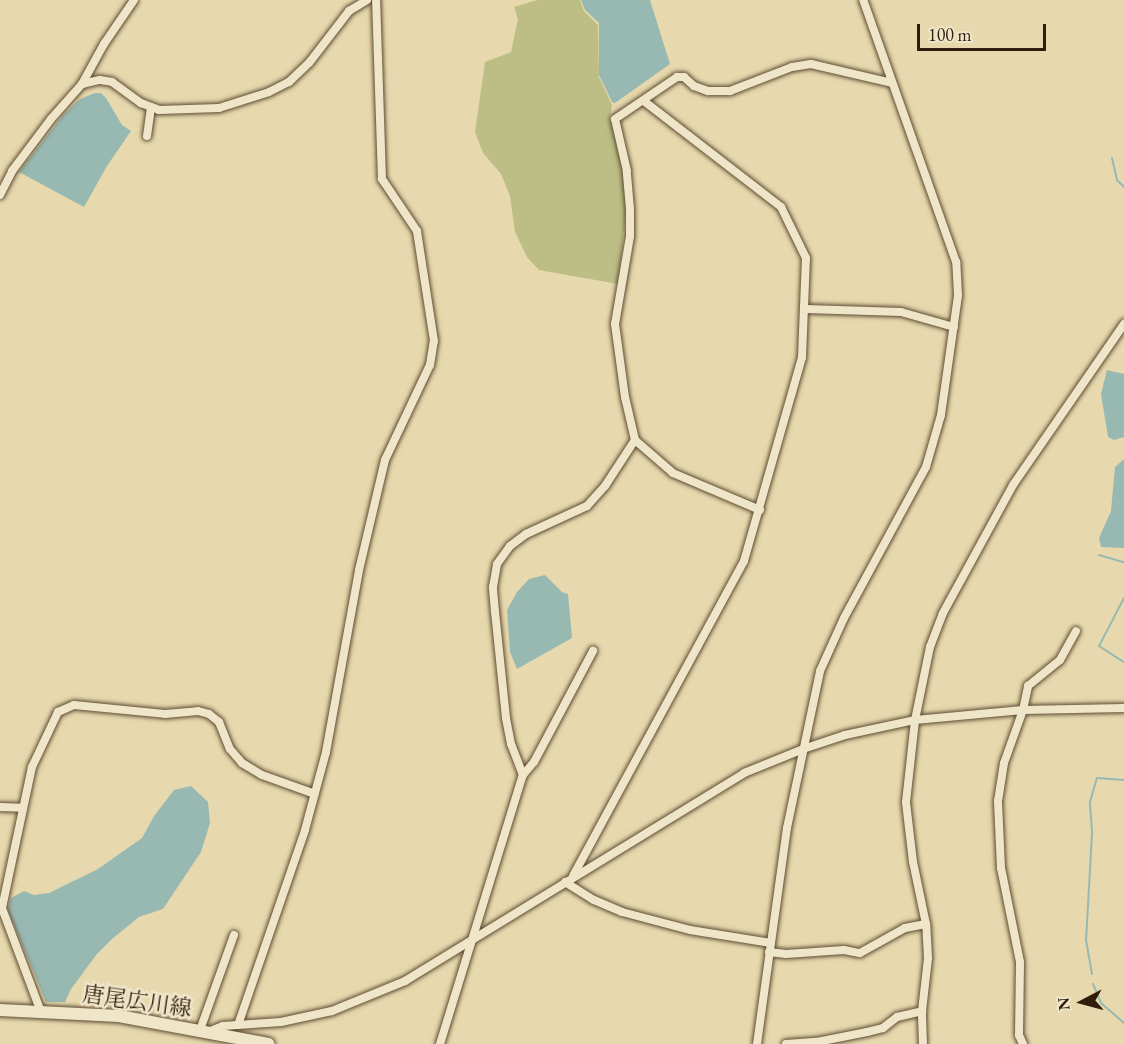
<!DOCTYPE html>
<html>
<head>
<meta charset="utf-8">
<style>
	body { margin:0 }
	#map { position:relative; width:1124px; height:1044px; overflow:hidden; background:#e7d9ad; font-family:"EB Garamond","Noto Serif JP",serif }
	div>[style] { position:absolute }
	[style*='--x'] { left:calc(var(--x)*1px); top:calc(var(--y)*1px); width:calc(var(--w)*1px); rotate:calc(var(--a)*1deg) }
	.green>* { inset:0; background:#bcbe85 }
	.water>* { inset:0; background:#98b9b1 }
	.stream>* { height:2px; margin:-1px; padding:0 1px; transform-origin:1px; border-radius:1px; background:#98b9b1 }
	.roads { filter:drop-shadow(0 0 2px #5e4b33) drop-shadow(0 0 2px #5e4b33) }
	.street>* { height:8px; margin:-4px; padding:0 4px; transform-origin:4px; border-radius:4px; background:#efe6ca }
	.secondary>* { height:12px; margin:-6px; padding:0 6px; transform-origin:6px; border-radius:6px; background:#efe6ca }
	span { translate:-50% -50%; white-space:nowrap; text-align:center; line-height:1.15; -webkit-text-stroke:5px #efe6ca; paint-order:stroke }
	.street-label { font-size:22px; color:#301c0a }
	.north { position:absolute; left:1052px; top:972px; width:60px; height:60px; -webkit-text-stroke:4px #efe6ca; paint-order:stroke; rotate:264deg; font-size:16px; font-weight:700; line-height:24px; text-align:center; color:#301c0a }
	.north::after { content:''; display:block; margin:auto; width:21px; height:27px; background:#301c0a; clip-path:polygon(50% 0,100% 100%,50% 72%,0 100%) }
	.scale { position:absolute; left:917px; top:24px; width:129px; height:27px; box-sizing:border-box; border:3px solid #301c0a; border-top:0; padding-left:8px; font-size:18px; line-height:21px; white-space:nowrap; color:#301c0a; -webkit-text-stroke:4px #efe6ca; paint-order:stroke }
</style>
</head>
<body>
<div id="map">
	<div class="green">
		<i style="clip-path:polygon(537px 0,580px 0,584px 11px,598px 25px,599px 77px,612px 105px,610px 119px,625px 171px,626px 210px,618px 284px,539px 270px,527px 257px,515px 232px,510px 196px,501px 174px,483px 153px,475px 132px,485px 62px,511px 52px,518px 19px,514px 7px)"></i>
	</div>
	<div class="water">
		<i style="clip-path:polygon(581px 0,650px 0,670px 64px,615px 103px,612px 102px,599px 75px,599px 23px,585px 10px)"></i>
		<i style="clip-path:polygon(95px 93px,101px 93px,106px 98px,122px 125px,131px 131px,107px 166px,84px 207px,19px 172px,64px 114px,80px 99px)"></i>
		<i style="clip-path:polygon(1107px 370px,1124px 374px,1124px 437px,1114px 440px,1108px 437px,1101px 394px)"></i>
		<i style="clip-path:polygon(1124px 459px,1124px 548px,1101px 547px,1099px 538px,1111px 511px,1115px 467px)"></i>
		<i style="clip-path:polygon(545px 575px,562px 592px,568px 594px,572px 638px,517px 669px,510px 652px,507px 610px,517px 592px,529px 579px)"></i>
		<i style="clip-path:polygon(191px 786px,208px 802px,210px 823px,201px 852px,163px 909px,139px 917px,112px 939px,97px 954px,71px 989px,65px 1002px,46px 1002px,11px 918px,8px 909px,11px 898px,24px 891px,34px 895px,49px 893px,98px 869px,142px 838px,154px 816px,174px 790px)"></i>
	</div>
	<div class="stream">
		<i style="--x:1112;--y:158;--w:23;--a:77"></i>
		<i style="--x:1117;--y:180;--w:10;--a:45"></i>
		<i style="--x:1099;--y:555;--w:26;--a:16"></i>
		<i style="--x:1124;--y:598;--w:54;--a:117.5"></i>
		<i style="--x:1099;--y:646;--w:30;--a:33"></i>
		<i style="--x:1092;--y:974;--w:34;--a:-100"></i>
		<i style="--x:1086;--y:941;--w:109;--a:-86.8"></i>
		<i style="--x:1092;--y:832;--w:30;--a:-94"></i>
		<i style="--x:1090;--y:802;--w:25;--a:-74"></i>
		<i style="--x:1097;--y:778;--w:27;--a:4"></i>
		<i style="--x:1093;--y:984;--w:21;--a:67"></i>
		<i style="--x:1101;--y:1003;--w:30;--a:41"></i>
	</div>
	<div class="roads">
		<div class="street">
			<i style="--x:82;--y:84;--w:18;--a:-13"></i>
			<i style="--x:100;--y:80;--w:12;--a:9"></i>
			<i style="--x:112;--y:82;--w:36;--a:36"></i>
			<i style="--x:141;--y:103;--w:19;--a:21"></i>
			<i style="--x:159;--y:110;--w:60;--a:-1.9"></i>
			<i style="--x:219;--y:108;--w:52;--a:-17.7"></i>
			<i style="--x:269;--y:92;--w:22;--a:-27"></i>
			<i style="--x:289;--y:82;--w:28;--a:-44"></i>
			<i style="--x:309;--y:63;--w:66;--a:-52.4"></i>
			<i style="--x:349;--y:11;--w:21;--a:-31"></i>
			<i style="--x:147;--y:136;--w:29;--a:-82"></i>
			<i style="--x:0;--y:195;--w:27;--a:-63"></i>
			<i style="--x:12;--y:171;--w:65;--a:-53.1"></i>
			<i style="--x:51;--y:119;--w:47;--a:-48.5"></i>
			<i style="--x:82;--y:84;--w:46;--a:-61.2"></i>
			<i style="--x:104;--y:44;--w:53;--a:-55.7"></i>
			<i style="--x:806;--y:309;--w:95;--a:1.8"></i>
			<i style="--x:901;--y:312;--w:55;--a:15.8"></i>
			<i style="--x:760;--y:510;--w:95;--a:-157"></i>
			<i style="--x:673;--y:473;--w:50;--a:-139"></i>
			<i style="--x:635;--y:440;--w:44;--a:-103.1"></i>
			<i style="--x:625;--y:397;--w:74;--a:-97.8"></i>
			<i style="--x:615;--y:324;--w:89;--a:-80.3"></i>
			<i style="--x:630;--y:236;--w:27;--a:-90"></i>
			<i style="--x:630;--y:209;--w:38;--a:-95"></i>
			<i style="--x:627;--y:171;--w:53;--a:-103"></i>
			<i style="--x:615;--y:119;--w:75;--a:-34.1"></i>
			<i style="--x:677;--y:77;--w:7;--a:0"></i>
			<i style="--x:684;--y:77;--w:13;--a:42"></i>
			<i style="--x:694;--y:86;--w:15;--a:20"></i>
			<i style="--x:708;--y:91;--w:22;--a:0"></i>
			<i style="--x:730;--y:91;--w:66;--a:-21.2"></i>
			<i style="--x:792;--y:67;--w:19;--a:-9"></i>
			<i style="--x:811;--y:64;--w:83;--a:13.2"></i>
			<i style="--x:523;--y:775;--w:17;--a:-50"></i>
			<i style="--x:534;--y:762;--w:126;--a:-62"></i>
			<i style="--x:0;--y:807;--w:23;--a:2"></i>
			<i style="--x:573;--y:876;--w:358;--a:-61.5"></i>
			<i style="--x:744;--y:561;--w:212;--a:-74.1"></i>
			<i style="--x:802;--y:357;--w:99;--a:-87.7"></i>
			<i style="--x:806;--y:258;--w:57;--a:-116.1"></i>
			<i style="--x:781;--y:207;--w:173;--a:-142.3"></i>
			<i style="--x:565;--y:882;--w:34;--a:32"></i>
			<i style="--x:594;--y:900;--w:30;--a:23"></i>
			<i style="--x:622;--y:912;--w:70;--a:14.8"></i>
			<i style="--x:690;--y:930;--w:82;--a:9.1"></i>
			<i style="--x:769;--y:952;--w:17;--a:7"></i>
			<i style="--x:786;--y:954;--w:58;--a:-3.9"></i>
			<i style="--x:844;--y:950;--w:16;--a:11"></i>
			<i style="--x:860;--y:953;--w:51;--a:-29.1"></i>
			<i style="--x:905;--y:928;--w:21;--a:-11"></i>
			<i style="--x:41;--y:1012;--w:111;--a:-110.6"></i>
			<i style="--x:2;--y:908;--w:144;--a:-78"></i>
			<i style="--x:32;--y:767;--w:61;--a:-64.7"></i>
			<i style="--x:58;--y:712;--w:17;--a:-24"></i>
			<i style="--x:74;--y:705;--w:91;--a:5.6"></i>
			<i style="--x:165;--y:714;--w:33;--a:-5"></i>
			<i style="--x:198;--y:711;--w:11;--a:15"></i>
			<i style="--x:209;--y:714;--w:13;--a:39"></i>
			<i style="--x:219;--y:722;--w:29;--a:68"></i>
			<i style="--x:230;--y:749;--w:18;--a:49"></i>
			<i style="--x:242;--y:763;--w:23;--a:31"></i>
			<i style="--x:262;--y:775;--w:56;--a:19.7"></i>
			<i style="--x:238;--y:1025;--w:206;--a:-71"></i>
			<i style="--x:305;--y:830;--w:81;--a:-74.9"></i>
			<i style="--x:326;--y:752;--w:185;--a:-79.7"></i>
			<i style="--x:359;--y:570;--w:113;--a:-76.7"></i>
			<i style="--x:385;--y:460;--w:105;--a:-64.7"></i>
			<i style="--x:430;--y:365;--w:24;--a:-81"></i>
			<i style="--x:434;--y:341;--w:111;--a:-98.8"></i>
			<i style="--x:417;--y:231;--w:63;--a:-123.9"></i>
			<i style="--x:382;--y:179;--w:179;--a:-91.9"></i>
			<i style="--x:200;--y:1030;--w:101;--a:-70.3"></i>
			<i style="--x:208;--y:1032;--w:16;--a:-22"></i>
			<i style="--x:223;--y:1026;--w:58;--a:-3.9"></i>
			<i style="--x:281;--y:1022;--w:52;--a:-12.2"></i>
			<i style="--x:332;--y:1011;--w:79;--a:-22.3"></i>
			<i style="--x:405;--y:981;--w:398;--a:-31.5"></i>
			<i style="--x:744;--y:773;--w:64;--a:-22.1"></i>
			<i style="--x:803;--y:749;--w:44;--a:-18.4"></i>
			<i style="--x:845;--y:735;--w:72;--a:-12.1"></i>
			<i style="--x:915;--y:720;--w:108;--a:-5.3"></i>
			<i style="--x:1023;--y:710;--w:101;--a:-1.1"></i>
			<i style="--x:440;--y:1044;--w:282;--a:-72.9"></i>
			<i style="--x:523;--y:775;--w:33;--a:-111"></i>
			<i style="--x:511;--y:744;--w:26;--a:-101"></i>
			<i style="--x:506;--y:718;--w:107;--a:-95.9"></i>
			<i style="--x:495;--y:612;--w:25;--a:-95"></i>
			<i style="--x:493;--y:587;--w:23;--a:-80"></i>
			<i style="--x:497;--y:564;--w:22;--a:-54"></i>
			<i style="--x:510;--y:546;--w:20;--a:-37"></i>
			<i style="--x:526;--y:534;--w:67;--a:-24.7"></i>
			<i style="--x:587;--y:506;--w:27;--a:-48"></i>
			<i style="--x:605;--y:486;--w:55;--a:-56.9"></i>
			<i style="--x:757;--y:1044;--w:218;--a:-82.1"></i>
			<i style="--x:787;--y:828;--w:160;--a:-78.1"></i>
			<i style="--x:820;--y:671;--w:58;--a:-65.6"></i>
			<i style="--x:844;--y:618;--w:172;--a:-61.5"></i>
			<i style="--x:926;--y:467;--w:54;--a:-73.9"></i>
			<i style="--x:941;--y:415;--w:121;--a:-81.9"></i>
			<i style="--x:958;--y:295;--w:33;--a:-93"></i>
			<i style="--x:956;--y:262;--w:278;--a:-109.5"></i>
			<i style="--x:786;--y:1044;--w:31;--a:-4"></i>
			<i style="--x:817;--y:1042;--w:51;--a:-11.3"></i>
			<i style="--x:867;--y:1032;--w:16;--a:-14"></i>
			<i style="--x:883;--y:1028;--w:18;--a:-38"></i>
			<i style="--x:897;--y:1017;--w:26;--a:-13"></i>
			<i style="--x:923;--y:1044;--w:33;--a:-92"></i>
			<i style="--x:922;--y:1011;--w:53;--a:-83.5"></i>
			<i style="--x:928;--y:958;--w:34;--a:-93"></i>
			<i style="--x:926;--y:924;--w:63;--a:-101.8"></i>
			<i style="--x:913;--y:862;--w:60;--a:-96.7"></i>
			<i style="--x:906;--y:802;--w:82;--a:-83.7"></i>
			<i style="--x:915;--y:720;--w:75;--a:-78.4"></i>
			<i style="--x:930;--y:647;--w:36;--a:-69"></i>
			<i style="--x:943;--y:613;--w:146;--a:-61.3"></i>
			<i style="--x:1013;--y:485;--w:196;--a:-55.4"></i>
			<i style="--x:1023;--y:1044;--w:10;--a:-114"></i>
			<i style="--x:1019;--y:1035;--w:73;--a:-89.2"></i>
			<i style="--x:1020;--y:962;--w:96;--a:-101.4"></i>
			<i style="--x:1001;--y:868;--w:67;--a:-92.6"></i>
			<i style="--x:998;--y:801;--w:38;--a:-81"></i>
			<i style="--x:1004;--y:763;--w:56;--a:-70.3"></i>
			<i style="--x:1023;--y:710;--w:25;--a:-78"></i>
			<i style="--x:1028;--y:686;--w:41;--a:-39.1"></i>
			<i style="--x:1060;--y:660;--w:33;--a:-61"></i>
		</div>
		<div class="secondary">
			<i style="--x:0;--y:1010;--w:119;--a:2.9"></i>
			<i style="--x:119;--y:1016;--w:152;--a:10.6"></i>
		</div>
	</div>
	<div class="street-label">
		<span style="left:137px;top:1001px;rotate:8deg">唐尾広川線</span>
	</div>
	<div class="north">N</div>
	<div class="scale">100 m</div>
</div>
</body>
</html>
